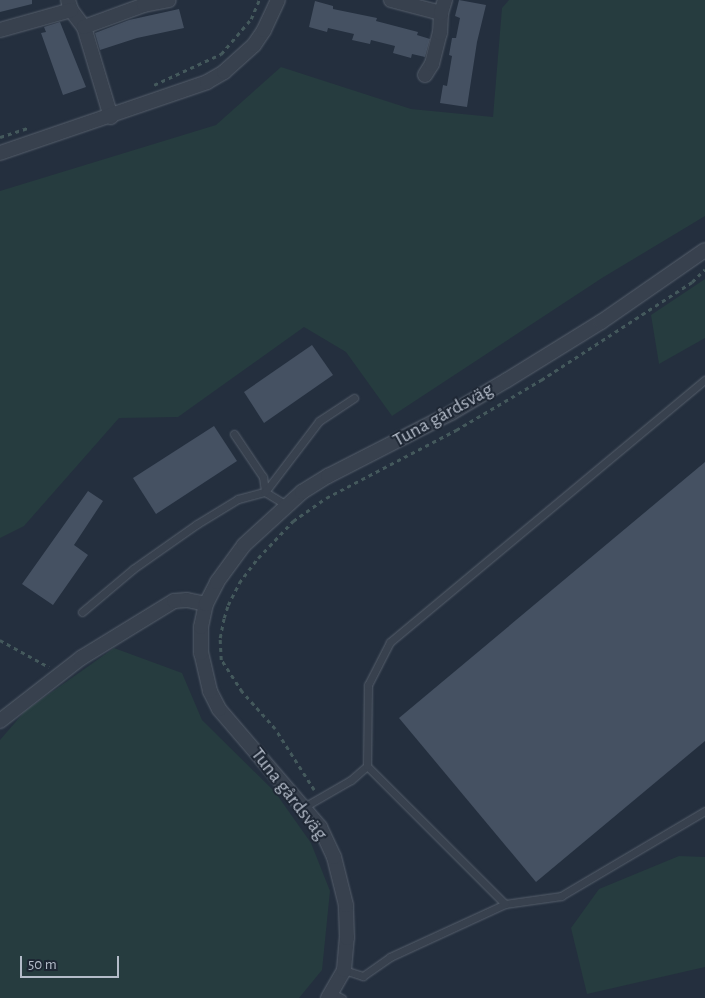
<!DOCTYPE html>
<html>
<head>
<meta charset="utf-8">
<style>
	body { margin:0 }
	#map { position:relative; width:705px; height:998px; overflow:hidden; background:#242f3e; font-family:"Alegreya Sans",sans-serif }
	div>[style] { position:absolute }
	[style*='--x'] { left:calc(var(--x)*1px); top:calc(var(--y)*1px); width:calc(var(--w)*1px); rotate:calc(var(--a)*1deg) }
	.green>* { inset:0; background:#263c3f }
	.building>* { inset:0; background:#455162 }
	.path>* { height:2.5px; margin-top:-1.25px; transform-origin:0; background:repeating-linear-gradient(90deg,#44595c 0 4px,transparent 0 8px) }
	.roads { filter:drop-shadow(0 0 1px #565f6c) drop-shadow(0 0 1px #565f6c) }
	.lane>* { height:7px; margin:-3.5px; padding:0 3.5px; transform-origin:3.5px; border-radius:3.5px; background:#38414e }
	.street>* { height:14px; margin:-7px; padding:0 7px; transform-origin:7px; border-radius:7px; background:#38414e }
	span { translate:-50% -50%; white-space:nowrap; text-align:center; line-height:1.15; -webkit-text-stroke:4px #1d2633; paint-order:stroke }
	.street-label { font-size:20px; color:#b4bcc9 }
	.scale { position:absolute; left:20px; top:956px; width:99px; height:22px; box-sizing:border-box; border:2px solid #b4bcc9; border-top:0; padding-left:6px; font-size:15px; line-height:18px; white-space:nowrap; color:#b4bcc9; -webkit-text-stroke:4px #1d2633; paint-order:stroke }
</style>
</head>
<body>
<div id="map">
	<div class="green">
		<i style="clip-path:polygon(509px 0,705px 0,705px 216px,602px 278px,392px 416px,346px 352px,304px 327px,178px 417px,119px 418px,24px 526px,0 538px,0 191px,216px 125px,281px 67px,411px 109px,493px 117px,502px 8px)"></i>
		<i style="clip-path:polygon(705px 279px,705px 338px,659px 364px,651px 315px)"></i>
		<i style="clip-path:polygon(114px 648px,182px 673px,202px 720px,275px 792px,311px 843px,330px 891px,322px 970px,299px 998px,0 998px,0 740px,25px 711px)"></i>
		<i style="clip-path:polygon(679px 856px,705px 857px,705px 967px,587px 994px,571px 928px,599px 889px)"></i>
	</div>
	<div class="building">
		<i style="clip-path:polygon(0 0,32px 0,32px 4px,0 12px)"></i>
		<i style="clip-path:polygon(459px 0,486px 5px,477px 42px,467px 107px,440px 103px,443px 85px,447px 86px,452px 56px,449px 55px,452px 38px,456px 38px,460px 18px,455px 16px)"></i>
		<i style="clip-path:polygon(315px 1px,333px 6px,333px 9px,377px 18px,376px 21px,418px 32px,417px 35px,430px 39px,425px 57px,412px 54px,411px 58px,393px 53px,395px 46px,371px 40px,370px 44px,352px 40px,354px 34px,328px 28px,327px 32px,309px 27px)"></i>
		<i style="clip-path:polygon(179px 9px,184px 28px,137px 38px,100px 50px,95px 33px,129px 20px)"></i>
		<i style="clip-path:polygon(60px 22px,86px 87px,63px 95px,41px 33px,46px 32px,44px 27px)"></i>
		<i style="clip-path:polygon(312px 345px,333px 375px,264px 423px,244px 392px)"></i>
		<i style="clip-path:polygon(214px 426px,237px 461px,156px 514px,133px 478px)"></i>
		<i style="clip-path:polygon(705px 462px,705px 741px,536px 882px,399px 718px)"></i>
		<i style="clip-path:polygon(88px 491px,103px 501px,74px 545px,88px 555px,53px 605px,22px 584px)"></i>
	</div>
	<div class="path">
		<i style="--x:154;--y:85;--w:74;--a:-24.8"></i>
		<i style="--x:221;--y:54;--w:46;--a:-49.4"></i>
		<i style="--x:251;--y:19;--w:21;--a:-67"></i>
		<i style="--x:0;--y:137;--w:29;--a:-18"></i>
		<i style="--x:0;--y:640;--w:56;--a:28.9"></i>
		<i style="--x:314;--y:790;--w:72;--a:-122.6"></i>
		<i style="--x:275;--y:729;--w:50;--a:-131.7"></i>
		<i style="--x:242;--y:692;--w:38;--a:-123"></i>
		<i style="--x:221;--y:660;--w:22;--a:-93"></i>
		<i style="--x:220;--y:638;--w:20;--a:-79"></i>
		<i style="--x:224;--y:618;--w:14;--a:-73"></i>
		<i style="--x:228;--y:605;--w:25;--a:-63"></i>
		<i style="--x:239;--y:583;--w:31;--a:-53"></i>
		<i style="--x:258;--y:558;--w:51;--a:-46.6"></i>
		<i style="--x:293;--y:521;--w:40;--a:-34.9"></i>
		<i style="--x:326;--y:498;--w:147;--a:-27.6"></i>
		<i style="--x:456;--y:430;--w:99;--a:-30.5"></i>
		<i style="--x:541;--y:380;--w:180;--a:-33"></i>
		<i style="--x:692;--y:282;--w:18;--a:-45"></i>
	</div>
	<div class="roads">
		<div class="lane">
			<i style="--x:234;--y:434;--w:52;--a:56"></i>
			<i style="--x:263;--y:477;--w:15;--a:82"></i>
			<i style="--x:265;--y:492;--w:26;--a:31"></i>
			<i style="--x:82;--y:612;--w:67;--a:-40.1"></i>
			<i style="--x:133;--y:569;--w:78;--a:-35.1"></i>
			<i style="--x:197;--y:524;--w:48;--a:-31.4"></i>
			<i style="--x:238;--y:499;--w:28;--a:-15"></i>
			<i style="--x:265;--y:492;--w:89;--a:-52.7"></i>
			<i style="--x:319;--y:421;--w:42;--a:-33.3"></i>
			<i style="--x:304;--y:807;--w:54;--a:-29.9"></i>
			<i style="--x:351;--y:780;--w:21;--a:-41"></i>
			<i style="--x:505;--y:904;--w:57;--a:-8.1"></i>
			<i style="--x:561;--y:896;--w:167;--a:-30.6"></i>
			<i style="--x:344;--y:970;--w:20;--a:18"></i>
			<i style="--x:363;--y:976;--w:33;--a:-35"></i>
			<i style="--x:390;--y:957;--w:127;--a:-24.7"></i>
			<i style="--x:505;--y:904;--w:195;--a:-135"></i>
			<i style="--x:367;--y:766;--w:81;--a:-89.3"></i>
			<i style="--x:368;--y:685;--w:48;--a:-62.9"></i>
			<i style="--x:390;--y:642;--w:410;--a:-39.8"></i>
			<i style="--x:332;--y:993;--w:11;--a:27"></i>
		</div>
		<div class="street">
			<i style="--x:68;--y:0;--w:10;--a:73"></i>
			<i style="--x:71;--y:10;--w:21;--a:53"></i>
			<i style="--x:84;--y:27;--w:94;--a:73.3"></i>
			<i style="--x:391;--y:0;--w:52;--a:14.6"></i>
			<i style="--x:84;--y:27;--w:64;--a:-20.1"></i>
			<i style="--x:144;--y:5;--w:25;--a:-11"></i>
			<i style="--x:0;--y:30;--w:74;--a:-15.7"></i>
			<i style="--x:425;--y:75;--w:13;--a:-58"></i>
			<i style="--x:432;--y:64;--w:32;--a:-76"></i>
			<i style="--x:440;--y:33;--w:20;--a:-87"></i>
			<i style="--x:441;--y:13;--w:14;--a:-73"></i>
			<i style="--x:0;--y:153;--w:219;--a:-18.9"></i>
			<i style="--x:207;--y:82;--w:20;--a:-30"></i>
			<i style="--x:224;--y:72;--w:40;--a:-42"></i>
			<i style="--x:254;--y:45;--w:18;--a:-56"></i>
			<i style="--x:264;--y:30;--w:33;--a:-65"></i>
			<i style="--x:0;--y:721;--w:103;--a:-37.9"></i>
			<i style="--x:81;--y:658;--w:109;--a:-31.5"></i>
			<i style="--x:174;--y:601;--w:13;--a:-4"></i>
			<i style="--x:187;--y:600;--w:19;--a:12"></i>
			<i style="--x:328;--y:998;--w:32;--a:-60"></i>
			<i style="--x:344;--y:970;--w:32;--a:-85"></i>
			<i style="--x:347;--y:938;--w:33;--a:-92"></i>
			<i style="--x:346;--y:905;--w:49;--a:-104"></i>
			<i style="--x:334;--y:857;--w:33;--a:-115"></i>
			<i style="--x:320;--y:827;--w:155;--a:-130.6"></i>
			<i style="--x:219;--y:709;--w:20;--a:-117"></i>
			<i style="--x:210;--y:691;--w:39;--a:-103"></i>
			<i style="--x:201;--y:653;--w:26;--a:-90"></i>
			<i style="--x:201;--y:627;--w:24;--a:-78"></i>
			<i style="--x:206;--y:604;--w:25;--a:-63"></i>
			<i style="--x:217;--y:582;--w:46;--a:-53.9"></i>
			<i style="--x:244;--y:545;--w:79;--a:-42.4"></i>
			<i style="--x:302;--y:492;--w:31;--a:-32"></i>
			<i style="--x:328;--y:476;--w:138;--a:-27.1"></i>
			<i style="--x:451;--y:413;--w:65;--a:-30.5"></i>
			<i style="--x:507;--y:380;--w:110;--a:-31.7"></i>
			<i style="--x:601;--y:322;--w:126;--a:-34.7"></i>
		</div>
	</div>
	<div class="street-label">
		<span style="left:443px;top:415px;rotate:-29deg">Tuna gårdsväg</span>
		<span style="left:289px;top:794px;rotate:52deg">Tuna gårdsväg</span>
	</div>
	<div class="scale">50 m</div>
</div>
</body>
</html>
